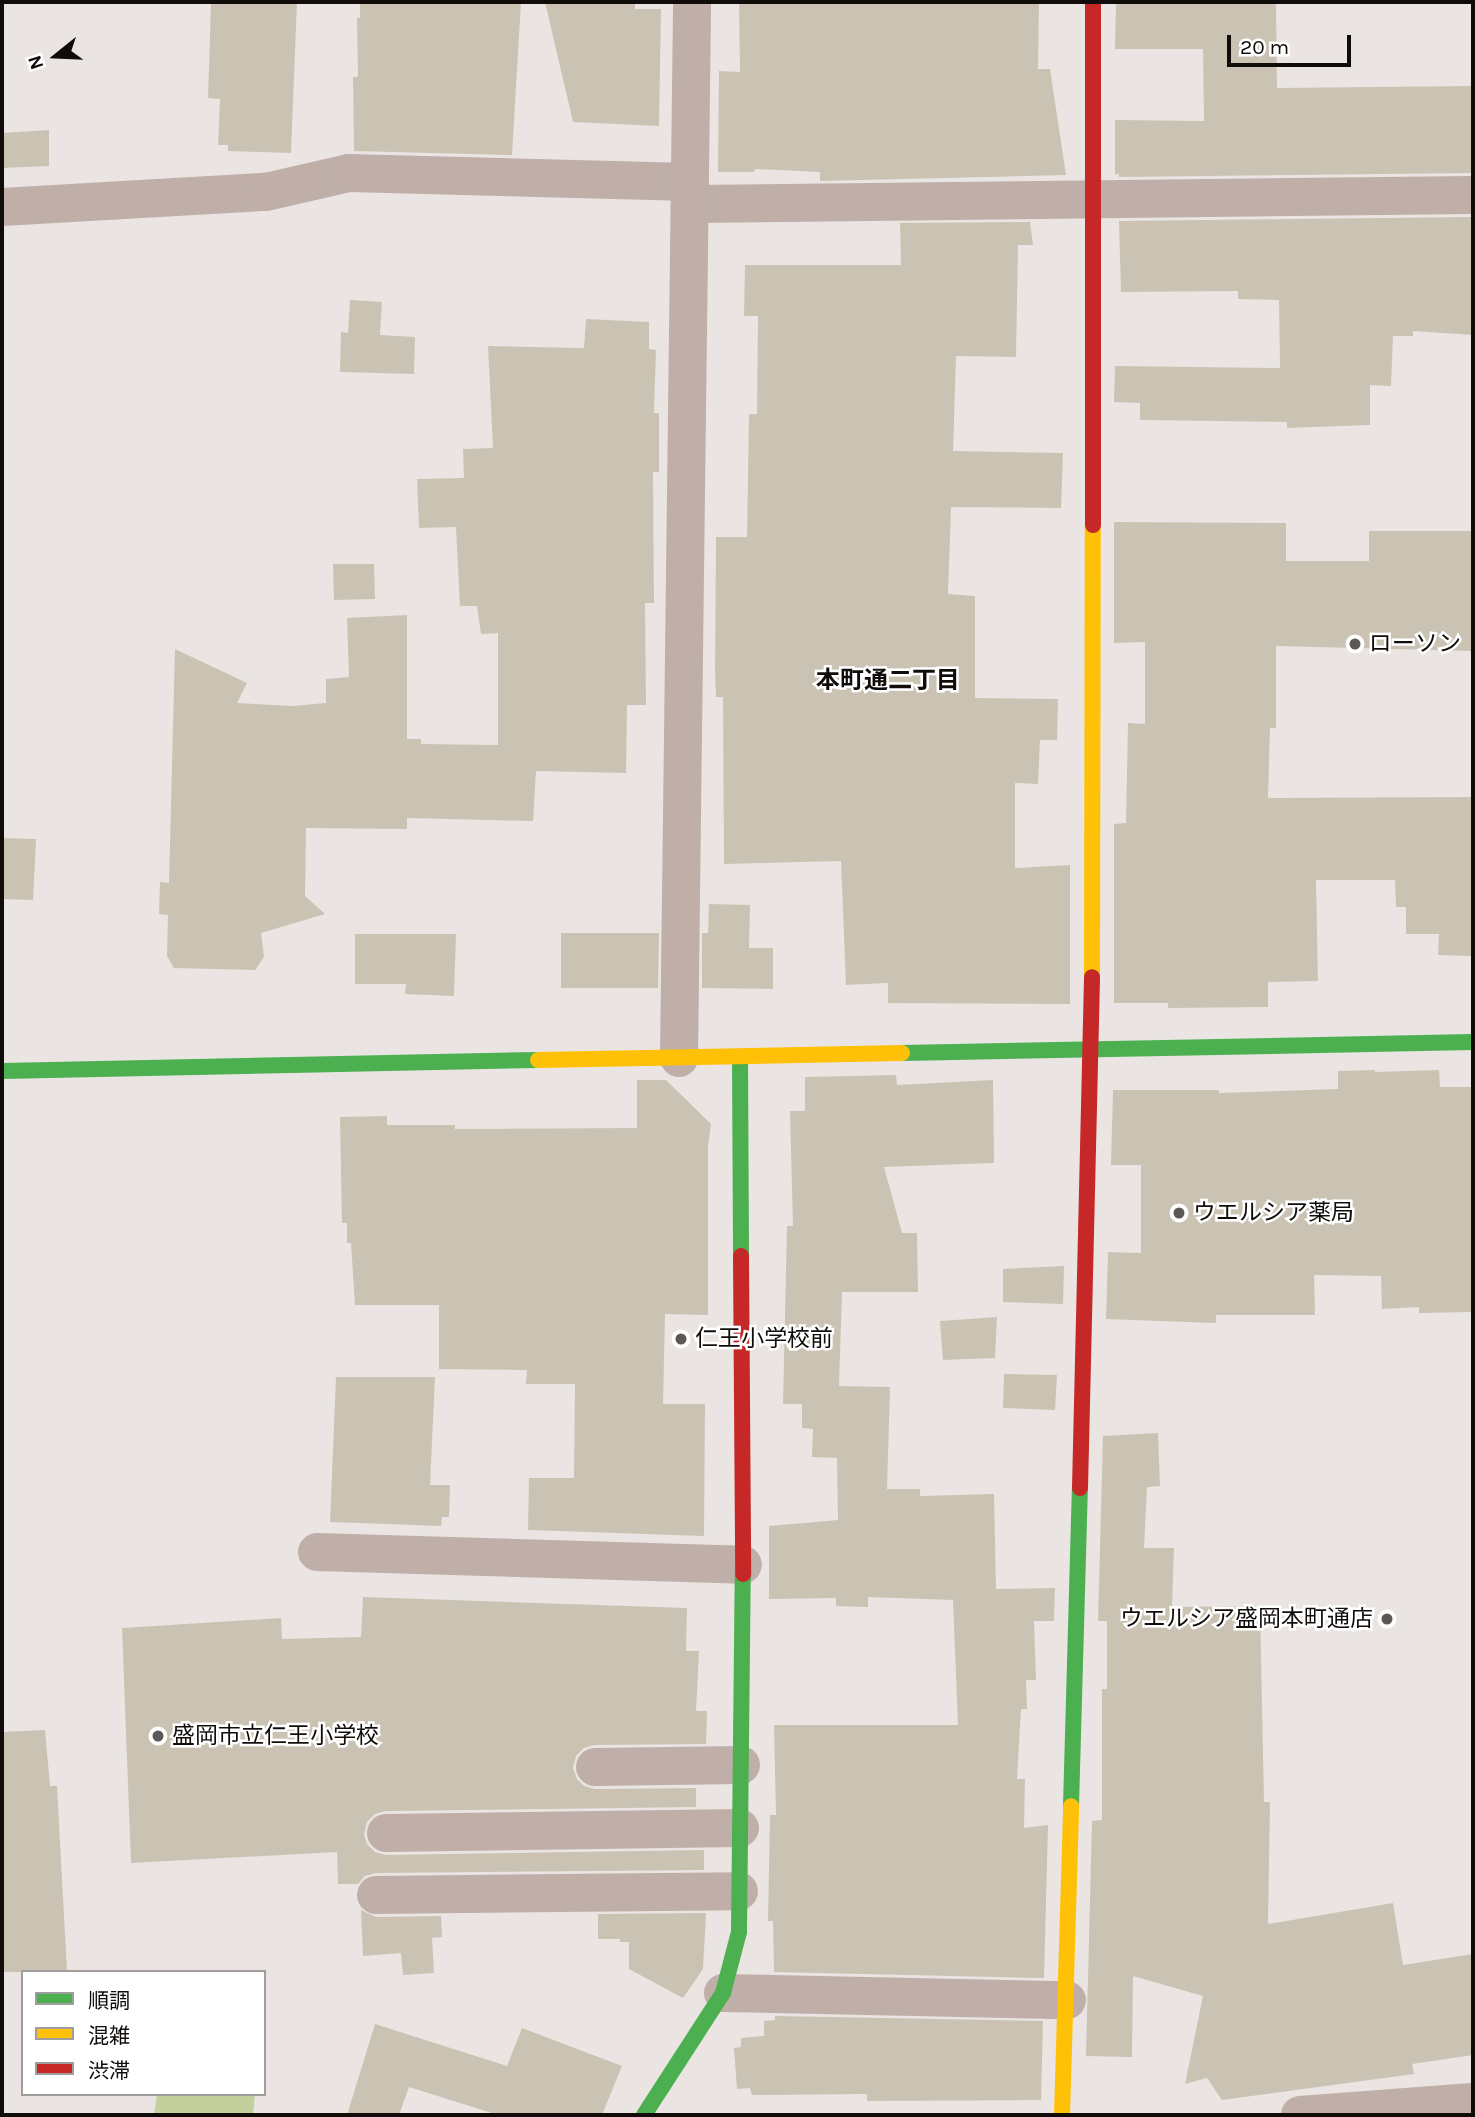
<!DOCTYPE html>
<html>
<head>
<meta charset="utf-8">
<style>
	body { margin:0 }
	#map { position:relative; width:1475px; height:2117px; overflow:hidden; background:#eae5e2; font-family:Karla,"Noto Sans JP",sans-serif }
	div>[style] { position:absolute }
	[style*='--x'] { left:calc(var(--x)*1px); top:calc(var(--y)*1px); width:calc(var(--w)*1px); rotate:calc(var(--a)*1deg) }
	.water>* { inset:0; background:#c3cf9c }
	.building>* { inset:0; background:#cac3b4 }
	.street>* { height:38px; margin:-19px; padding:0 19px; transform-origin:19px; border-radius:19px; background:#bfafa8 }
	.fast>* { height:16px; margin:-8px; padding:0 8px; transform-origin:8px; border-radius:8px; background:#4caf50 }
	.slow>* { height:16px; margin:-8px; padding:0 8px; transform-origin:8px; border-radius:8px; background:#ffc107 }
	.jam>* { height:16px; margin:-8px; padding:0 8px; transform-origin:8px; border-radius:8px; background:#c62828 }
	.dots>* { width:19px; height:19px; translate:-50% -50%; box-sizing:border-box; border:4px solid #fff; border-radius:50% }
	span { translate:-50% -50%; white-space:nowrap; text-align:center; line-height:1.15; -webkit-text-stroke:5px #fff; paint-order:stroke }
	.poi-label { font-size:23px; color:#0f0c0a }
	.left { translate:0 -50%; text-align:left }
	.right { translate:-100% -50%; text-align:right }
	.neighbourhood-label { font-size:24px; color:#0f0c0a; font-weight:700 }
	.frame { position:absolute; inset:0; border:4px solid #0f0c0a; pointer-events:none }
	.legend { position:absolute; left:21px; top:1970px; width:245px; height:126px; box-sizing:border-box; background:#fff; border:2px solid #9f9e9d; margin:0; padding:9px 12px; list-style:none; font-size:21px; color:#0f0c0a }
	.legend li { display:flex; align-items:center; gap:14px; height:35px }
	.legend b { width:35px; border:2px solid #9f9e9d }
	.north { position:absolute; left:21px; top:21px; width:70px; height:70px; -webkit-text-stroke:5px #fff; paint-order:stroke; rotate:252deg; font-size:19px; font-weight:700; line-height:28px; text-align:center; color:#0f0c0a }
	.north::after { content:''; display:block; margin:auto; width:24px; height:32px; background:#0f0c0a; clip-path:polygon(50% 0,100% 100%,50% 72%,0 100%) }
	.scale { position:absolute; left:1227px; top:35px; width:124px; height:32px; box-sizing:border-box; border:4px solid #0f0c0a; border-top:0; padding-left:9px; font-size:21px; line-height:24px; white-space:nowrap; color:#0f0c0a; -webkit-text-stroke:5px #fff; paint-order:stroke }
</style>
</head>
<body>
<div id="map">
	<div class="water">
		<i style="clip-path:polygon(157px 2094px,255px 2094px,253px 2115px,154px 2115px)"></i>
	</div>
	<div class="building">
		<i style="clip-path:polygon(211px 2px,297px 2px,291px 153px,228px 151px,228px 145px,218px 145px,220px 99px,208px 98px)"></i>
		<i style="clip-path:polygon(360px 2px,521px 2px,512px 155px,354px 151px,353px 77px,358px 77px,357px 18px,360px 18px)"></i>
		<i style="clip-path:polygon(545px 2px,635px 2px,635px 9px,661px 9px,659px 126px,573px 122px)"></i>
		<i style="clip-path:polygon(739px 2px,1039px 2px,1038px 69px,1050px 69px,1066px 175px,820px 181px,820px 172px,755px 169px,754px 172px,718px 172px,719px 71px,740px 72px)"></i>
		<i style="clip-path:polygon(1116px 2px,1276px 2px,1277px 88px,1473px 86px,1473px 173px,1119px 177px,1119px 174px,1115px 174px,1115px 120px,1204px 121px,1203px 49px,1115px 49px)"></i>
		<i style="clip-path:polygon(49px 130px,49px 166px,2px 168px,2px 133px)"></i>
		<i style="clip-path:polygon(1473px 217px,1473px 335px,1413px 331px,1413px 336px,1393px 336px,1391px 386px,1370px 385px,1370px 425px,1287px 428px,1287px 422px,1140px 420px,1140px 403px,1114px 402px,1115px 366px,1280px 368px,1279px 300px,1238px 299px,1238px 291px,1121px 292px,1119px 221px)"></i>
		<i style="clip-path:polygon(1030px 222px,1033px 245px,1018px 245px,1016px 357px,956px 356px,953px 451px,1063px 453px,1061px 508px,951px 507px,948px 594px,975px 596px,975px 698px,1058px 699px,1057px 740px,1040px 740px,1038px 784px,1015px 783px,1015px 868px,1070px 865px,1070px 1004px,888px 1003px,888px 983px,846px 985px,841px 861px,724px 864px,723px 697px,716px 697px,715px 671px,716px 537px,747px 537px,749px 414px,757px 414px,758px 316px,744px 316px,745px 265px,901px 265px,900px 223px)"></i>
		<i style="clip-path:polygon(350px 300px,382px 302px,380px 335px,415px 337px,414px 374px,340px 372px,341px 332px,348px 333px)"></i>
		<i style="clip-path:polygon(586px 319px,649px 322px,649px 349px,656px 350px,654px 413px,659px 413px,659px 472px,653px 472px,654px 603px,645px 603px,646px 705px,627px 705px,626px 773px,536px 771px,533px 821px,407px 818px,407px 829px,306px 828px,305px 896px,325px 914px,261px 933px,264px 957px,255px 970px,174px 968px,167px 956px,168px 915px,159px 914px,160px 882px,169px 883px,175px 649px,247px 683px,237px 703px,292px 706px,326px 703px,326px 679px,349px 677px,347px 618px,407px 615px,407px 739px,421px 739px,421px 744px,498px 745px,498px 633px,481px 634px,477px 606px,460px 606px,456px 527px,419px 528px,417px 479px,464px 478px,463px 449px,493px 448px,488px 346px,584px 348px)"></i>
		<i style="clip-path:polygon(1114px 522px,1286px 523px,1286px 561px,1369px 561px,1369px 531px,1473px 531px,1473px 651px,1276px 646px,1276px 728px,1270px 728px,1268px 798px,1473px 797px,1473px 956px,1438px 955px,1439px 934px,1406px 934px,1406px 907px,1396px 907px,1395px 880px,1316px 880px,1318px 981px,1268px 982px,1268px 1007px,1168px 1008px,1168px 1003px,1114px 1003px,1114px 824px,1126px 823px,1128px 723px,1145px 724px,1145px 642px,1114px 643px)"></i>
		<i style="clip-path:polygon(333px 564px,374px 564px,375px 599px,334px 600px)"></i>
		<i style="clip-path:polygon(2px 838px,36px 839px,33px 900px,2px 899px)"></i>
		<i style="clip-path:polygon(709px 904px,750px 905px,749px 948px,773px 948px,773px 989px,702px 988px,702px 933px,708px 933px)"></i>
		<i style="clip-path:polygon(561px 933px,659px 933px,658px 988px,561px 988px)"></i>
		<i style="clip-path:polygon(355px 934px,456px 934px,454px 996px,405px 994px,406px 984px,355px 984px)"></i>
		<i style="clip-path:polygon(1375px 1070px,1375px 1072px,1439px 1070px,1440px 1087px,1471px 1087px,1473px 1091px,1473px 1312px,1419px 1313px,1419px 1307px,1382px 1309px,1381px 1276px,1314px 1275px,1315px 1315px,1216px 1315px,1216px 1323px,1106px 1319px,1108px 1252px,1141px 1253px,1141px 1165px,1111px 1165px,1113px 1090px,1219px 1090px,1219px 1093px,1338px 1089px,1338px 1071px)"></i>
		<i style="clip-path:polygon(896px 1075px,897px 1085px,993px 1080px,994px 1163px,884px 1167px,902px 1233px,917px 1233px,918px 1292px,842px 1292px,839px 1386px,890px 1387px,887px 1489px,920px 1489px,920px 1496px,994px 1494px,996px 1589px,1055px 1588px,1054px 1621px,1034px 1621px,1036px 1680px,1026px 1680px,1027px 1709px,1021px 1709px,1017px 1779px,1025px 1779px,1024px 1828px,1048px 1825px,1044px 1978px,774px 1972px,773px 1921px,768px 1921px,770px 1815px,776px 1815px,774px 1725px,958px 1725px,953px 1600px,868px 1597px,868px 1607px,836px 1606px,836px 1598px,769px 1599px,769px 1526px,838px 1520px,837px 1458px,812px 1457px,813px 1429px,802px 1428px,802px 1404px,783px 1404px,787px 1226px,793px 1226px,790px 1111px,805px 1111px,805px 1077px)"></i>
		<i style="clip-path:polygon(637px 1080px,666px 1080px,711px 1124px,708px 1147px,708px 1315px,665px 1314px,663px 1404px,705px 1404px,704px 1536px,528px 1530px,529px 1478px,574px 1478px,575px 1384px,526px 1384px,527px 1370px,439px 1369px,439px 1305px,355px 1305px,351px 1243px,347px 1243px,347px 1223px,342px 1223px,340px 1117px,387px 1116px,387px 1125px,455px 1125px,455px 1129px,637px 1128px)"></i>
		<i style="clip-path:polygon(1064px 1266px,1063px 1304px,1003px 1302px,1003px 1269px)"></i>
		<i style="clip-path:polygon(997px 1317px,995px 1358px,943px 1360px,940px 1321px)"></i>
		<i style="clip-path:polygon(1004px 1374px,1057px 1375px,1055px 1410px,1003px 1408px)"></i>
		<i style="clip-path:polygon(336px 1377px,435px 1377px,430px 1485px,450px 1485px,449px 1517px,442px 1517px,441px 1526px,330px 1522px)"></i>
		<i style="clip-path:polygon(1158px 1433px,1160px 1486px,1147px 1487px,1144px 1548px,1174px 1548px,1172px 1607px,1260px 1606px,1264px 1802px,1270px 1802px,1268px 1924px,1393px 1903px,1403px 1965px,1473px 1954px,1473px 2055px,1412px 2064px,1414px 2074px,1222px 2100px,1207px 2078px,1185px 2084px,1203px 1996px,1133px 1976px,1132px 2057px,1086px 2056px,1092px 1821px,1102px 1820px,1102px 1689px,1107px 1689px,1107px 1621px,1098px 1621px,1103px 1436px)"></i>
		<i style="clip-path:polygon(363px 1597px,687px 1608px,686px 1651px,699px 1651px,696px 1711px,707px 1711px,706px 1744px,594px 1745px,584px 1748px,576px 1756px,573px 1768px,577px 1779px,584px 1786px,595px 1789px,696px 1788px,696px 1807px,386px 1811px,375px 1814px,367px 1822px,364px 1834px,367px 1844px,375px 1852px,386px 1855px,704px 1850px,704px 1870px,376px 1873px,365px 1876px,358px 1884px,338px 1884px,337px 1852px,131px 1863px,122px 1628px,281px 1618px,282px 1639px,361px 1637px)"></i>
		<i style="clip-path:polygon(45px 1730px,50px 1786px,57px 1786px,67px 1972px,2px 1972px,2px 1732px)"></i>
		<i style="clip-path:polygon(361px 1910px,376px 1917px,441px 1916px,442px 1937px,432px 1938px,434px 1973px,403px 1975px,401px 1953px,363px 1956px)"></i>
		<i style="clip-path:polygon(706px 1913px,703px 1969px,683px 1998px,629px 1969px,629px 1942px,620px 1942px,620px 1939px,598px 1939px,598px 1914px)"></i>
		<i style="clip-path:polygon(775px 2016px,1043px 2021px,1041px 2100px,867px 2101px,867px 2094px,752px 2095px,750px 2088px,737px 2089px,734px 2048px,741px 2047px,741px 2038px,764px 2036px,764px 2021px,775px 2020px)"></i>
		<i style="clip-path:polygon(375px 2024px,507px 2066px,522px 2028px,622px 2066px,602px 2115px,498px 2115px,409px 2087px,399px 2115px,347px 2115px)"></i>
	</div>
	<div class="street">
		<i style="--x:691;--y:204;--w:782;--a:-0.66"></i>
		<i style="--x:2;--y:207;--w:264;--a:-3.3"></i>
		<i style="--x:266;--y:192;--w:85;--a:-12.9"></i>
		<i style="--x:349;--y:173;--w:341;--a:1.5"></i>
		<i style="--x:679;--y:1058;--w:1056;--a:-89.29"></i>
		<i style="--x:317;--y:1552;--w:426;--a:1.7"></i>
		<i style="--x:595;--y:1767;--w:146;--a:-0.8"></i>
		<i style="--x:386;--y:1833;--w:354;--a:-0.8"></i>
		<i style="--x:376;--y:1895;--w:363;--a:-0.6"></i>
		<i style="--x:723;--y:1993;--w:344;--a:1.2"></i>
		<i style="--x:1300;--y:2115;--w:173;--a:-4.3"></i>
	</div>
	<div class="fast">
		<i style="--x:902;--y:1053;--w:571;--a:-1.1"></i>
		<i style="--x:740;--y:1057;--w:199;--a:89.7"></i>
		<i style="--x:2;--y:1071;--w:536;--a:-1.18"></i>
		<i style="--x:1071;--y:1806;--w:318;--a:-88.4"></i>
		<i style="--x:644;--y:2115;--w:145;--a:-57.1"></i>
		<i style="--x:723;--y:1993;--w:63;--a:-75.3"></i>
		<i style="--x:739;--y:1932;--w:358;--a:-89.4"></i>
	</div>
	<div class="slow">
		<i style="--x:1092;--y:977;--w:452;--a:-89.9"></i>
		<i style="--x:538;--y:1060;--w:364;--a:-1.1"></i>
		<i style="--x:1062;--y:2115;--w:309;--a:-88.3"></i>
	</div>
	<div class="jam">
		<i style="--x:1093;--y:525;--w:523;--a:-90"></i>
		<i style="--x:741;--y:1256;--w:318;--a:89.6"></i>
		<i style="--x:1080;--y:1488;--w:511;--a:-88.65"></i>
	</div>
	<div class="dots">
		<i style="left:1355px;top:644px;background:#5c5856"></i>
		<i style="left:1179px;top:1213px;background:#5c5856"></i>
		<i style="left:681px;top:1339px;background:#5c5856"></i>
		<i style="left:1387px;top:1619px;background:#5c5856"></i>
		<i style="left:158px;top:1736px;background:#5c5856"></i>
	</div>
	<div class="poi-label">
		<span class="left" style="left:1369px;top:644px">ローソン</span>
		<span class="left" style="left:1193px;top:1213px">ウエルシア薬局</span>
		<span class="left" style="left:695px;top:1339px">仁王小学校前</span>
		<span class="right" style="left:1373px;top:1619px">ウエルシア盛岡本町通店</span>
		<span class="left" style="left:172px;top:1736px">盛岡市立仁王小学校</span>
	</div>
	<div class="neighbourhood-label">
		<span style="left:888px;top:681px">本町通二丁目</span>
	</div>
	<div class="frame"></div>
	<ul class="legend">
	<li><b style="height:9px;background:#4caf50"></b>順調</li>
	<li><b style="height:9px;background:#ffc107"></b>混雑</li>
	<li><b style="height:9px;background:#c62828"></b>渋滞</li>
	</ul>
	<div class="north">N</div>
	<div class="scale">20 m</div>
</div>
</body>
</html>
